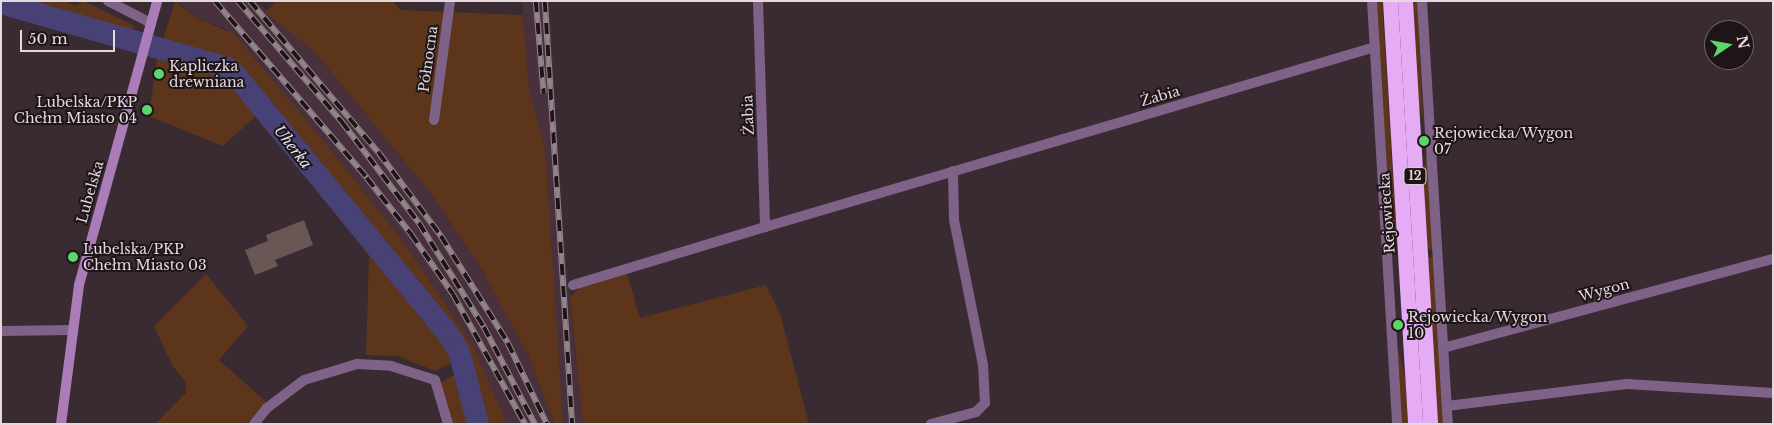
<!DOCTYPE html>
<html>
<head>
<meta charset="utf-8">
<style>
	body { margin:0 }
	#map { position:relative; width:1774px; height:425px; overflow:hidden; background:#3a2a31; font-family:"Libre Baskerville",serif }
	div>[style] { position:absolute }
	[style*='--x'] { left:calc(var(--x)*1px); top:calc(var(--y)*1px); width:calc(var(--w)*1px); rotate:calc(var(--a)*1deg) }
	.built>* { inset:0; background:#48313c }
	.green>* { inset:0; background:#5c351b }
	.river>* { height:22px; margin:-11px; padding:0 11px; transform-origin:11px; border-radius:11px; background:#474175 }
	.building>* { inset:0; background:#6a5655 }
	.street>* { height:10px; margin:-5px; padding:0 5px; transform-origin:5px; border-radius:5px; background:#7f6287 }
	.secondary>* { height:10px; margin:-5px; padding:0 5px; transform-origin:5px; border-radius:5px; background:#ab7db8 }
	.highway>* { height:15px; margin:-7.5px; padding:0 7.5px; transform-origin:7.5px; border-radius:7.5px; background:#e5acf5 }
	.rail>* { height:5.5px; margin-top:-2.75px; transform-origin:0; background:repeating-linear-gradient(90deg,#1d1518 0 11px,#92848a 0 22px); box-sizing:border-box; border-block:1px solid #92848a }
	.dots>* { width:14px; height:14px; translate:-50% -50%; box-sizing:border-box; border:2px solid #1d1518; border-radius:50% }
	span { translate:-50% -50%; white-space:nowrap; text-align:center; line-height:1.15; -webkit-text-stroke:4px #1d1518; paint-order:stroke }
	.shield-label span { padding:1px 4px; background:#1d1518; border:1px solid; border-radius:4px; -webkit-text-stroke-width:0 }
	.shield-label { font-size:12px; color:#e4d9de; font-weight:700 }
	.street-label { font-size:14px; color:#e4d9de }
	.poi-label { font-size:14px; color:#e4d9de }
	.left { translate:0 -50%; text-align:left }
	.right { translate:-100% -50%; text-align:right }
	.water-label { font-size:15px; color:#e1e1f2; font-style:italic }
	.frame { position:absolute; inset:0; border:2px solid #e4d9de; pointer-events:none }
	.north { position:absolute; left:1704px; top:20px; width:50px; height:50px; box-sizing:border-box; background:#1d1518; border:1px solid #6d6367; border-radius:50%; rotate:78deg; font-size:14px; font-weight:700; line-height:20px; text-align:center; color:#e4d9de }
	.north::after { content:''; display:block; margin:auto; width:18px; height:22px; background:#5ed56c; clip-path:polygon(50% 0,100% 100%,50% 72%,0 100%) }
	.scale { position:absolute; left:20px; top:30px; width:95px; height:22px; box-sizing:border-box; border:2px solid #e4d9de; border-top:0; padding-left:6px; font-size:15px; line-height:18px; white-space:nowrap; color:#e4d9de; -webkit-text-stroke:4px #1d1518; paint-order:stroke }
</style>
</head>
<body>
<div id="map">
	<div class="built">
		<i style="clip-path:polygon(177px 1px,256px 1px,314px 51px,432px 195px,480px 266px,528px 355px,555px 424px,507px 424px,473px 345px,406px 246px,332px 151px,226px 29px,193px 16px)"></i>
		<i style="clip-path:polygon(522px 1px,549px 1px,564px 244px,583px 424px,563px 424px,561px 414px,545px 148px,529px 90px)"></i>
	</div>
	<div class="green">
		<i style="clip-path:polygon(1px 1px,66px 1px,75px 7px,83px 1px,135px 26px,129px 44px,1px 8px)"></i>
		<i style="clip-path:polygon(175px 1px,193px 16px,234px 34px,332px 151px,406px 246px,473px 345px,507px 424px,452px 424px,439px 383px,456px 374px,452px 362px,435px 371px,398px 356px,366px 355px,369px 256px,257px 115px,223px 146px,149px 116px,157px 59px)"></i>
		<i style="clip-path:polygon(277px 1px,393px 1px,400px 10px,523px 15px,529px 90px,545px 148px,563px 424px,555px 424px,528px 355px,480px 266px,432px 195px,314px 51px,265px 12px)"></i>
		<i style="clip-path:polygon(1376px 1px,1382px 1px,1397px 243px,1391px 243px)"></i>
		<i style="clip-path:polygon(1412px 1px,1418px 1px,1423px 120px,1418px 101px)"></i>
		<i style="clip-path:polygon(1425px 159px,1427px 159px,1433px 249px,1427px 249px,1423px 206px)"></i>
		<i style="clip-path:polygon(1427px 257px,1433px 257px,1444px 424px,1437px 424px)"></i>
		<i style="clip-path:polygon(627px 273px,640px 318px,766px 285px,780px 313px,809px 424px,583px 424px,570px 297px,580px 287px)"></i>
		<i style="clip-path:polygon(206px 274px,248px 326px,219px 360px,266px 402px,246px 424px,155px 424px,186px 393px,186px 382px,172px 365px,154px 326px)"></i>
		<i style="clip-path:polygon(1396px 342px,1405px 376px,1408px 424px,1401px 424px)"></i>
	</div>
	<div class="river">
		<i style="--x:1;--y:3;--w:235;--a:16"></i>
		<i style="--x:227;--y:68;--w:15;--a:42"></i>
		<i style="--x:238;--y:78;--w:328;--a:50.6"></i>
		<i style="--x:446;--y:331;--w:24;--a:57"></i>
		<i style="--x:459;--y:351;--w:75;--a:75.4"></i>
	</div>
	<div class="building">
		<i style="clip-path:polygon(304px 220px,313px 245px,275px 260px,278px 266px,255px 275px,245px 250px,268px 241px,266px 235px)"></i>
	</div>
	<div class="street">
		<i style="--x:108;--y:1;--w:48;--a:27.1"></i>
		<i style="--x:758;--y:1;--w:226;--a:88.2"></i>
		<i style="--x:765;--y:227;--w:636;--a:-16.44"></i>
		<i style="--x:1372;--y:1;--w:424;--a:86.6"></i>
		<i style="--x:1422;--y:1;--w:424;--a:86.5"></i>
		<i style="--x:434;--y:120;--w:120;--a:-82.3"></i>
		<i style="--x:573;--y:285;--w:201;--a:-16.8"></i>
		<i style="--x:1;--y:331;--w:71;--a:-0.8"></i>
		<i style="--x:1443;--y:348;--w:342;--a:-15.1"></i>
		<i style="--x:1447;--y:406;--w:181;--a:-7"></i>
		<i style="--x:1627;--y:384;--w:146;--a:3.5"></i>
		<i style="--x:254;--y:424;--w:21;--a:-51"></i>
		<i style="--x:267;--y:408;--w:46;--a:-37.1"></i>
		<i style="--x:304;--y:380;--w:55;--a:-16.8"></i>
		<i style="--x:357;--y:364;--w:34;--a:3"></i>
		<i style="--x:391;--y:366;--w:46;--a:17.7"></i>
		<i style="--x:435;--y:380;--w:46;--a:73.5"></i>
		<i style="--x:931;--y:424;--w:47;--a:-14.9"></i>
		<i style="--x:976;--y:412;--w:13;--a:-45"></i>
		<i style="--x:985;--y:403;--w:38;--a:-93"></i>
		<i style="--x:983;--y:365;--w:148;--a:-101.3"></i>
		<i style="--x:954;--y:220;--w:49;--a:-91.2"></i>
	</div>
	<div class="secondary">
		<i style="--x:61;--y:424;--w:140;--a:-82.6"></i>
		<i style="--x:79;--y:285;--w:295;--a:-74.6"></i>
	</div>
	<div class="highway">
		<i style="--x:1390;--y:1;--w:424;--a:86.6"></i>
		<i style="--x:1405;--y:1;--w:424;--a:86.6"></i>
	</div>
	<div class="rail">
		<i style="--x:215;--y:1;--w:233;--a:49.3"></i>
		<i style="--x:367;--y:178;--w:71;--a:51.8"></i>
		<i style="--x:411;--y:234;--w:73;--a:55"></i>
		<i style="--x:453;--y:294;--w:149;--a:61"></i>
		<i style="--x:238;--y:1;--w:160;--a:49.3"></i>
		<i style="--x:342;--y:122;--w:127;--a:52.7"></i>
		<i style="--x:419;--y:223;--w:123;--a:58"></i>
		<i style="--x:484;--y:327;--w:110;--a:62.3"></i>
		<i style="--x:250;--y:1;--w:199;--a:49.7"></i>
		<i style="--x:379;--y:153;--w:104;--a:53.2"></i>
		<i style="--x:441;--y:236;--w:126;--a:57.9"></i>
		<i style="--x:508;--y:343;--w:90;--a:64.3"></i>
		<i style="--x:536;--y:1;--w:93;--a:85.1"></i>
		<i style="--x:545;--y:1;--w:424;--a:86.3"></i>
	</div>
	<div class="dots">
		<i style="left:159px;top:74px;background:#5ed56c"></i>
		<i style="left:147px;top:110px;background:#5ed56c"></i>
		<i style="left:1424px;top:141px;background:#5ed56c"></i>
		<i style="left:73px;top:257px;background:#5ed56c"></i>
		<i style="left:1398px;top:325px;background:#5ed56c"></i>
	</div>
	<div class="shield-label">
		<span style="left:1415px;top:176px">12</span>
	</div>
	<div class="street-label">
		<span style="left:428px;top:59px;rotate:-82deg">Północna</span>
		<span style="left:1160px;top:96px;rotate:-16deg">Żabia</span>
		<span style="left:748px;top:115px;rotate:-92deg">Żabia</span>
		<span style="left:90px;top:192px;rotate:-74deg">Lubelska</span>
		<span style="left:1387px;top:213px;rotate:-94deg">Rejowiecka</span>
		<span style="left:1604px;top:290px;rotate:-15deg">Wygon</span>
	</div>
	<div class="poi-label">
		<span class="left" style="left:169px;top:74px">Kapliczka<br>drewniana</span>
		<span class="right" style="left:137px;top:110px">Lubelska/PKP<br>Chełm Miasto 04</span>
		<span class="left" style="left:1434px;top:141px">Rejowiecka/Wygon<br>07</span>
		<span class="left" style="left:83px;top:257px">Lubelska/PKP<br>Chełm Miasto 03</span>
		<span class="left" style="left:1408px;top:325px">Rejowiecka/Wygon<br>10</span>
	</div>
	<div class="water-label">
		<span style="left:293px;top:147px;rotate:52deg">Uherka</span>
	</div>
	<div class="frame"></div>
	<div class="north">N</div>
	<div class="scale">50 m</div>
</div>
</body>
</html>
